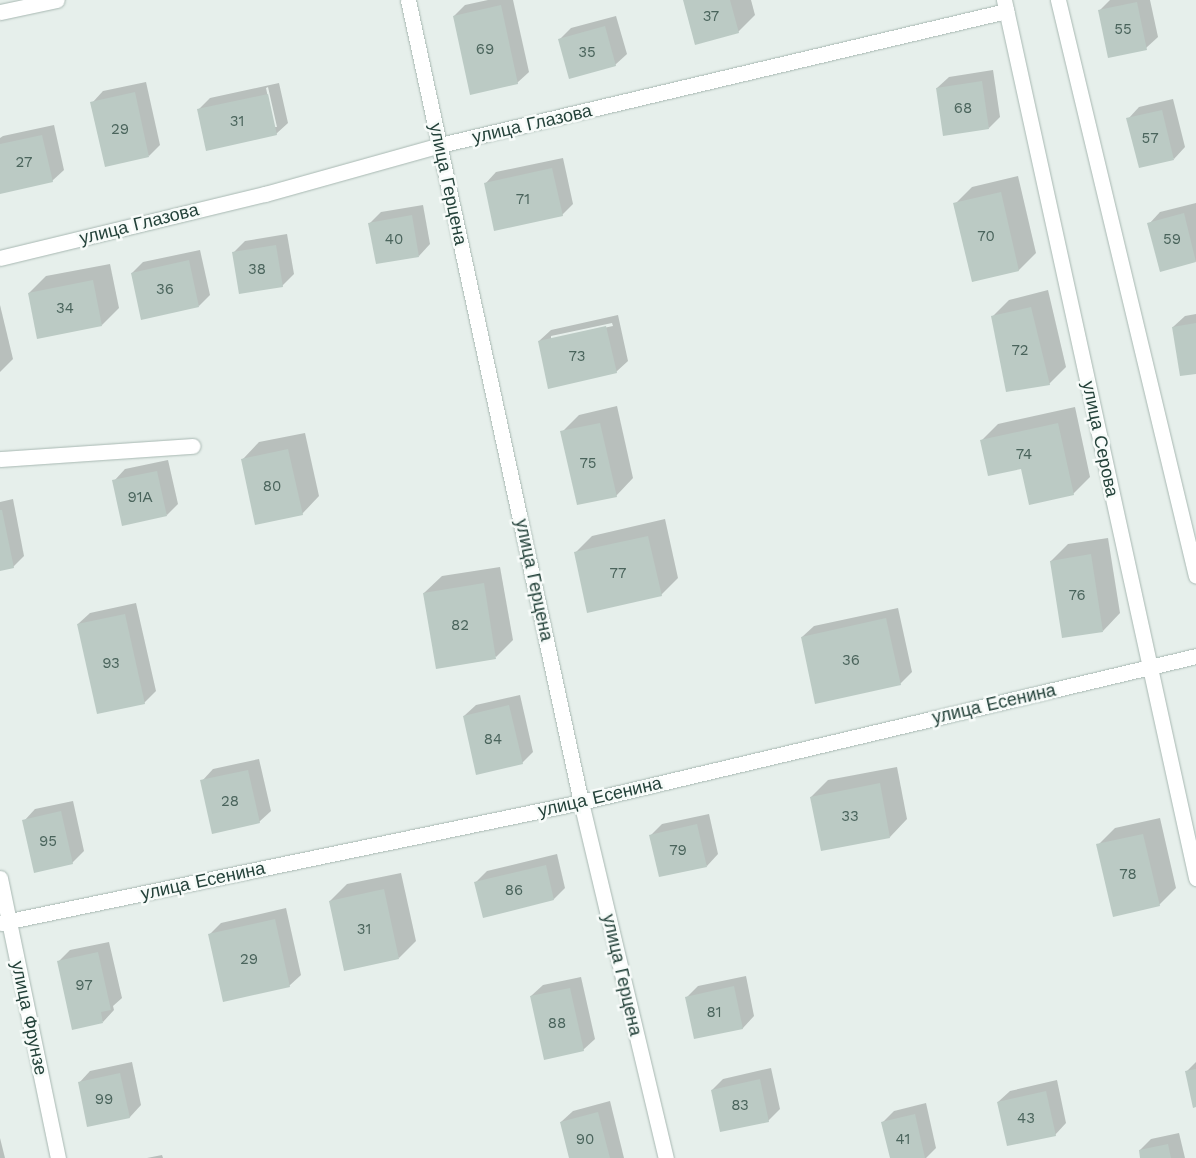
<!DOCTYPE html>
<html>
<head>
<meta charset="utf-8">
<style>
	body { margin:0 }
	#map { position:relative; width:1196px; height:1158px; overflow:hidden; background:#e6efeb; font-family:"Work Sans",sans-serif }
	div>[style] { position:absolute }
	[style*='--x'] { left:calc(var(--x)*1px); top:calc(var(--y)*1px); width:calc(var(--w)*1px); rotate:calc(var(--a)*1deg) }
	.shadow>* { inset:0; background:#0003 }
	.building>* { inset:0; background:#bbcac4 }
	.roads { filter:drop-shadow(0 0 1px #a8b8b2) drop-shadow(0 0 1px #a8b8b2) }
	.minor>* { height:15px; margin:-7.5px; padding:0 7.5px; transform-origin:7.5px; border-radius:7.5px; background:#fff }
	span { translate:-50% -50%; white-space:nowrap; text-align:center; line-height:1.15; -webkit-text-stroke:5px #f7fbf9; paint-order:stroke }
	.number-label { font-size:15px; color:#4a645c }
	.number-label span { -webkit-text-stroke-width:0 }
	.street-label { font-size:18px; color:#24423a }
</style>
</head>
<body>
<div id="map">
	<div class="shadow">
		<i style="clip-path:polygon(488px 0,513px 0,529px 72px,517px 83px,454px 16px,465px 5px)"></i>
		<i style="clip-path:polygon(684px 0,751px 0,755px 15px,738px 32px)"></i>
		<i style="clip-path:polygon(1110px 0,1150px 0,1158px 37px,1146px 48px,1100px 10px)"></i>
		<i style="clip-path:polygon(616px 16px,627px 54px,615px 65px,560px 39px,571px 28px)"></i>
		<i style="clip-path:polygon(993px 70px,1000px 117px,989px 128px,937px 88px,949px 77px)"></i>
		<i style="clip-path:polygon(146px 82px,160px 145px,149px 156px,92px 103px,103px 91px)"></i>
		<i style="clip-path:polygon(evenodd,279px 83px,288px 123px,276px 134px,198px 110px,210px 98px,279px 83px,268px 87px,277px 127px,274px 127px,266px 88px,268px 87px)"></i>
		<i style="clip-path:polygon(1173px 99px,1185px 147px,1174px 159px,1128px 119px,1139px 107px)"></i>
		<i style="clip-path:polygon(54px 125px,64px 170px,52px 181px,0 187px,0 138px,3px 136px)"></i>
		<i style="clip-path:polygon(563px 158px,573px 204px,562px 215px,485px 184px,496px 172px)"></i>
		<i style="clip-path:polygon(1018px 176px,1036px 253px,1019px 270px,973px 281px,955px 204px,972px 187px)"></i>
		<i style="clip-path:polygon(1196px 203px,1196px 261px,1161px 270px,1149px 224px,1160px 212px)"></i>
		<i style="clip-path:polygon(423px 205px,430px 244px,419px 256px,369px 224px,381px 212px)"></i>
		<i style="clip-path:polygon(287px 234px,294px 274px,282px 286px,233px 253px,245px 241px)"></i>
		<i style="clip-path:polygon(200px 250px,210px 295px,199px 306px,132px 273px,143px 262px)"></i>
		<i style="clip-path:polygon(110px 264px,119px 308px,102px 325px,29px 293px,46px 276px)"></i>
		<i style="clip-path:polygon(1048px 290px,1066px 367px,1049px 384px,992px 317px,1009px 300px)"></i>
		<i style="clip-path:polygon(0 305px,13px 359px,0 372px)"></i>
		<i style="clip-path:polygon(1196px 314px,1196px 372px,1173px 327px,1185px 316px)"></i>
		<i style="clip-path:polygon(evenodd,618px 315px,628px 361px,616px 372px,539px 341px,551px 330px,618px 315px,612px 323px,613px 326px,551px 339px,551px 336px,612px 323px)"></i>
		<i style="clip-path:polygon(617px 406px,633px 478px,616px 496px,562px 432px,579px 415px)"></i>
		<i style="clip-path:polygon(1075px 407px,1090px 477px,1073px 494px,1022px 467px,981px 441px,998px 424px)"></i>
		<i style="clip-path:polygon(305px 433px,319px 496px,302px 514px,242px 460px,259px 442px)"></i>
		<i style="clip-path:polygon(168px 460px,178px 504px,167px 515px,114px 481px,125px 469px)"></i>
		<i style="clip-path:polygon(13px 499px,24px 556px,13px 567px,0 570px,0 502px)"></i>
		<i style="clip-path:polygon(665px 519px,678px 578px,661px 595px,575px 553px,592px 536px)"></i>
		<i style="clip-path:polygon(1108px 538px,1120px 613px,1103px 631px,1051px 561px,1068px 544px)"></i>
		<i style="clip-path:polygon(500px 567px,513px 640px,496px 657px,424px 593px,442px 576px)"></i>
		<i style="clip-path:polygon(136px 603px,156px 691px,144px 703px,78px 624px,90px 613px)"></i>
		<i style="clip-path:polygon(898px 608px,912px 672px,900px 684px,802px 637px,814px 626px)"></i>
		<i style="clip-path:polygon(520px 695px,533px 752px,522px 763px,464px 716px,476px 705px)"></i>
		<i style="clip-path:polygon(259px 759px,271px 811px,259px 822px,202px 781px,213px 769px)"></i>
		<i style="clip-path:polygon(897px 767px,907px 819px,890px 837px,811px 797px,828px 780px)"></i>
		<i style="clip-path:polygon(73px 801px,84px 851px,72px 863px,24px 821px,35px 809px)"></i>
		<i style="clip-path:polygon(709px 814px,718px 854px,707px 866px,651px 835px,662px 824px)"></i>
		<i style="clip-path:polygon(1160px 818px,1176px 888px,1159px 905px,1098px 845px,1115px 828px)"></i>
		<i style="clip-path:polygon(557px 854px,565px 888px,554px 899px,476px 882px,487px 871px)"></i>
		<i style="clip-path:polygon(401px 873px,416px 941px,399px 958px,330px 901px,347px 884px)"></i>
		<i style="clip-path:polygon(286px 908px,301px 975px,289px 986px,210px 934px,221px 923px)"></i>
		<i style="clip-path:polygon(109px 942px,122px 998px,113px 1006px,114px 1010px,103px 1022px,58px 962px,70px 950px)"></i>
		<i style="clip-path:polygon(746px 976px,754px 1016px,743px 1028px,695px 1038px,687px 997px,698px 986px)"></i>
		<i style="clip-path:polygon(581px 977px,595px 1039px,583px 1050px,531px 996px,543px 985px)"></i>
		<i style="clip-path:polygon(132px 1062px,141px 1105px,130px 1117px,88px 1125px,79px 1083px,90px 1071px)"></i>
		<i style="clip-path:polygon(1196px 1062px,1196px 1106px,1187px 1071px)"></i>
		<i style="clip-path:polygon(771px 1068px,780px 1109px,768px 1121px,712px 1090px,723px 1079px)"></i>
		<i style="clip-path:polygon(1057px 1080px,1066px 1123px,1055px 1135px,998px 1102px,1010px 1091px)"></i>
		<i style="clip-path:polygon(610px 1101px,624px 1158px,570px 1158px,561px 1122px,573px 1111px)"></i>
		<i style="clip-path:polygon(926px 1103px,936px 1148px,926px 1158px,891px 1158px,883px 1122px,894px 1111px)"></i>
		<i style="clip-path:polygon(1179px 1133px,1185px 1158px,1142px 1158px,1140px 1150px,1151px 1139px)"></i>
		<i style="clip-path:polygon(0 1138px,5px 1158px,0 1158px)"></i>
		<i style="clip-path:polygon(162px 1155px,163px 1158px,147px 1158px)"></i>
	</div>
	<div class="building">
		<i style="clip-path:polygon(683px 0,730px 0,739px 33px,695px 45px)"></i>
		<i style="clip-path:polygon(1137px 2px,1147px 50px,1108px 58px,1098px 10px)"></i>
		<i style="clip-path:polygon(501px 5px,518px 84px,470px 95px,453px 16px)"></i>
		<i style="clip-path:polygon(605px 26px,616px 66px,569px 79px,558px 39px)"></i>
		<i style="clip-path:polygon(982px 81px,989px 129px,943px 136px,936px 88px)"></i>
		<i style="clip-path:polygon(135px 92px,149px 157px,105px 167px,90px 102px)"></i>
		<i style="clip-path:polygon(268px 94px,277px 135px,206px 151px,197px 109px)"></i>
		<i style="clip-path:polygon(1162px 110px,1174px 160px,1139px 168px,1126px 118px)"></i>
		<i style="clip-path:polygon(42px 135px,53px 182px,0 194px,0 144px)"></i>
		<i style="clip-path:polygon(552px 168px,563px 216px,494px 231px,484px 183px)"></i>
		<i style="clip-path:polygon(1001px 192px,1019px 271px,972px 282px,953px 203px)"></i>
		<i style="clip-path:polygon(1184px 213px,1196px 262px,1160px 272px,1147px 223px)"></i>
		<i style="clip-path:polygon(412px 215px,419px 257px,376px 264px,368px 223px)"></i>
		<i style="clip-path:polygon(276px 245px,283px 287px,239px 294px,232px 252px)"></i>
		<i style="clip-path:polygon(189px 260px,199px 307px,141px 320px,131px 273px)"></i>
		<i style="clip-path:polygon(93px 280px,102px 326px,37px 339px,28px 293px)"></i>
		<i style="clip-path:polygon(1031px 307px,1050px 385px,1006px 392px,991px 316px)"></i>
		<i style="clip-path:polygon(1196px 323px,1196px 374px,1180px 376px,1172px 327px)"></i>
		<i style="clip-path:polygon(606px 326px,617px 373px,548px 389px,538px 341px)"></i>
		<i style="clip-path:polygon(600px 423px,617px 497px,577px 505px,560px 431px)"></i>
		<i style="clip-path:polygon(1058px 423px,1074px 495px,1029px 505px,1021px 469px,988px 476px,980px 440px)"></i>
		<i style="clip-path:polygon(288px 449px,303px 515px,255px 525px,241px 459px)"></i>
		<i style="clip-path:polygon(157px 471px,167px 516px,122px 526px,112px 480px)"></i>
		<i style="clip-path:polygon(0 510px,2px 510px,14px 568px,0 571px)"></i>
		<i style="clip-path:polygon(648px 536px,662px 596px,587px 613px,574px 552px)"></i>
		<i style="clip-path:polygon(1091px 554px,1103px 632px,1062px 638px,1050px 561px)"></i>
		<i style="clip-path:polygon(484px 583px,496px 659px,436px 669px,423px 593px)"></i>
		<i style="clip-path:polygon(125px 614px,145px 704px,97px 714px,77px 624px)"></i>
		<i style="clip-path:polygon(886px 618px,901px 685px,815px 704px,801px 637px)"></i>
		<i style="clip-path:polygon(509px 705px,523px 764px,476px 775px,463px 716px)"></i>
		<i style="clip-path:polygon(248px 770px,260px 823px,212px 834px,200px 780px)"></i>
		<i style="clip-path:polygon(880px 783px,890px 838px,821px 851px,810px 797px)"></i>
		<i style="clip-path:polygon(61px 811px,73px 864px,34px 873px,22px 820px)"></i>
		<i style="clip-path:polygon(697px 824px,707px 867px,659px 877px,649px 835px)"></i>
		<i style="clip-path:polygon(1143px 834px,1160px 906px,1113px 917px,1096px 844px)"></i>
		<i style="clip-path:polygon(546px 865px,554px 900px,483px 918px,474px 882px)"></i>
		<i style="clip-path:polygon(384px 889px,399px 959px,344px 971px,329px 901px)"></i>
		<i style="clip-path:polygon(275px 919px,290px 987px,223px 1002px,208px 934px)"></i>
		<i style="clip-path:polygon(98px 952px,111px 1010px,101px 1012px,103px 1023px,72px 1030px,57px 961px)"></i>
		<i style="clip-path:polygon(734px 986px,743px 1029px,694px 1039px,685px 997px)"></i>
		<i style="clip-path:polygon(570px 988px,584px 1051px,544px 1060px,530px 996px)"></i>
		<i style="clip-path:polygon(1196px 1069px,1196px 1107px,1193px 1108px,1185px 1071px)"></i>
		<i style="clip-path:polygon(120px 1073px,130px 1118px,87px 1127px,78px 1082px)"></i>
		<i style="clip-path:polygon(760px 1079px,769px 1122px,720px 1132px,711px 1090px)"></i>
		<i style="clip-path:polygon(1046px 1091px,1056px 1136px,1007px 1146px,997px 1102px)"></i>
		<i style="clip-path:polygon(598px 1112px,610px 1158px,569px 1158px,560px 1122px)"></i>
		<i style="clip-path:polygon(915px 1114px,925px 1158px,890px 1158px,881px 1122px)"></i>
		<i style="clip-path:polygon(1168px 1144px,1171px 1158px,1140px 1158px,1139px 1150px)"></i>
	</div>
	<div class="roads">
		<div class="minor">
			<i style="--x:408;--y:0;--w:820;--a:77.83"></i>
			<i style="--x:581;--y:802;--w:366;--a:76.6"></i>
			<i style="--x:1004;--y:0;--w:899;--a:77.66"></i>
			<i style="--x:1058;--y:0;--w:592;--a:76.53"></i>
			<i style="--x:0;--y:12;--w:58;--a:-11.9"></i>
			<i style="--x:0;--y:258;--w:273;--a:-13.6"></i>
			<i style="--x:265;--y:194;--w:182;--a:-15.6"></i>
			<i style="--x:440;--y:145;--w:582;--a:-13.32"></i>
			<i style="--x:0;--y:459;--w:193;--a:-3.9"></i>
			<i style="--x:0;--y:878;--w:286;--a:78.3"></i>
			<i style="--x:0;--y:923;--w:593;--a:-11.76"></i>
			<i style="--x:581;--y:802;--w:632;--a:-13.35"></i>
		</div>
	</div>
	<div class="number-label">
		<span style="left:711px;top:17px">37</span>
		<span style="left:1123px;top:30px">55</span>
		<span style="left:485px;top:50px">69</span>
		<span style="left:587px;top:53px">35</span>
		<span style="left:963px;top:109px">68</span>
		<span style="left:237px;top:122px">31</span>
		<span style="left:120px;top:130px">29</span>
		<span style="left:1150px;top:139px">57</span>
		<span style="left:24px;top:163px">27</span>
		<span style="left:523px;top:200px">71</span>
		<span style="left:986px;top:237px">70</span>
		<span style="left:394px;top:240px">40</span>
		<span style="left:1172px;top:240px">59</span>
		<span style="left:257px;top:270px">38</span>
		<span style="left:165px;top:290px">36</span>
		<span style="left:65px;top:309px">34</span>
		<span style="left:1020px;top:351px">72</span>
		<span style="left:577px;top:357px">73</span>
		<span style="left:1024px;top:455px">74</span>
		<span style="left:588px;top:464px">75</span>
		<span style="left:272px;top:487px">80</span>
		<span style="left:140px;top:498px">91А</span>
		<span style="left:618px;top:574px">77</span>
		<span style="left:1077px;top:596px">76</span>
		<span style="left:460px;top:626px">82</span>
		<span style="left:851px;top:661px">36</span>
		<span style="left:111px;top:664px">93</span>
		<span style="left:493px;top:740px">84</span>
		<span style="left:230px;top:802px">28</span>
		<span style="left:850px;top:817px">33</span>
		<span style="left:48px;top:842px">95</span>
		<span style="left:678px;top:851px">79</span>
		<span style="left:1128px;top:875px">78</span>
		<span style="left:514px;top:891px">86</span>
		<span style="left:364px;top:930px">31</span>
		<span style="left:249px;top:960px">29</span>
		<span style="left:84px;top:986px">97</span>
		<span style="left:714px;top:1013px">81</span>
		<span style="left:557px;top:1024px">88</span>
		<span style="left:104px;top:1100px">99</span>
		<span style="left:740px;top:1106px">83</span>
		<span style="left:1026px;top:1119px">43</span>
		<span style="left:585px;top:1140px">90</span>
		<span style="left:903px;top:1140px">41</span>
	</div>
	<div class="street-label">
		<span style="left:532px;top:124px;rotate:-13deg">улица Глазова</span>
		<span style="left:448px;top:184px;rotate:78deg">улица Герцена</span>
		<span style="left:139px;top:224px;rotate:-14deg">улица Глазова</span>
		<span style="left:1100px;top:439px;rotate:78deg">улица Серова</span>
		<span style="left:534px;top:580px;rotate:78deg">улица Герцена</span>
		<span style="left:994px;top:704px;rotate:-13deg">улица Есенина</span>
		<span style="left:600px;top:797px;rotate:-13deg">улица Есенина</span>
		<span style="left:203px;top:881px;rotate:-12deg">улица Есенина</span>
		<span style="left:622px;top:975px;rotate:77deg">улица Герцена</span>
		<span style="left:29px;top:1018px;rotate:78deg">улица Фрунзе</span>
	</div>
</div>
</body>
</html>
